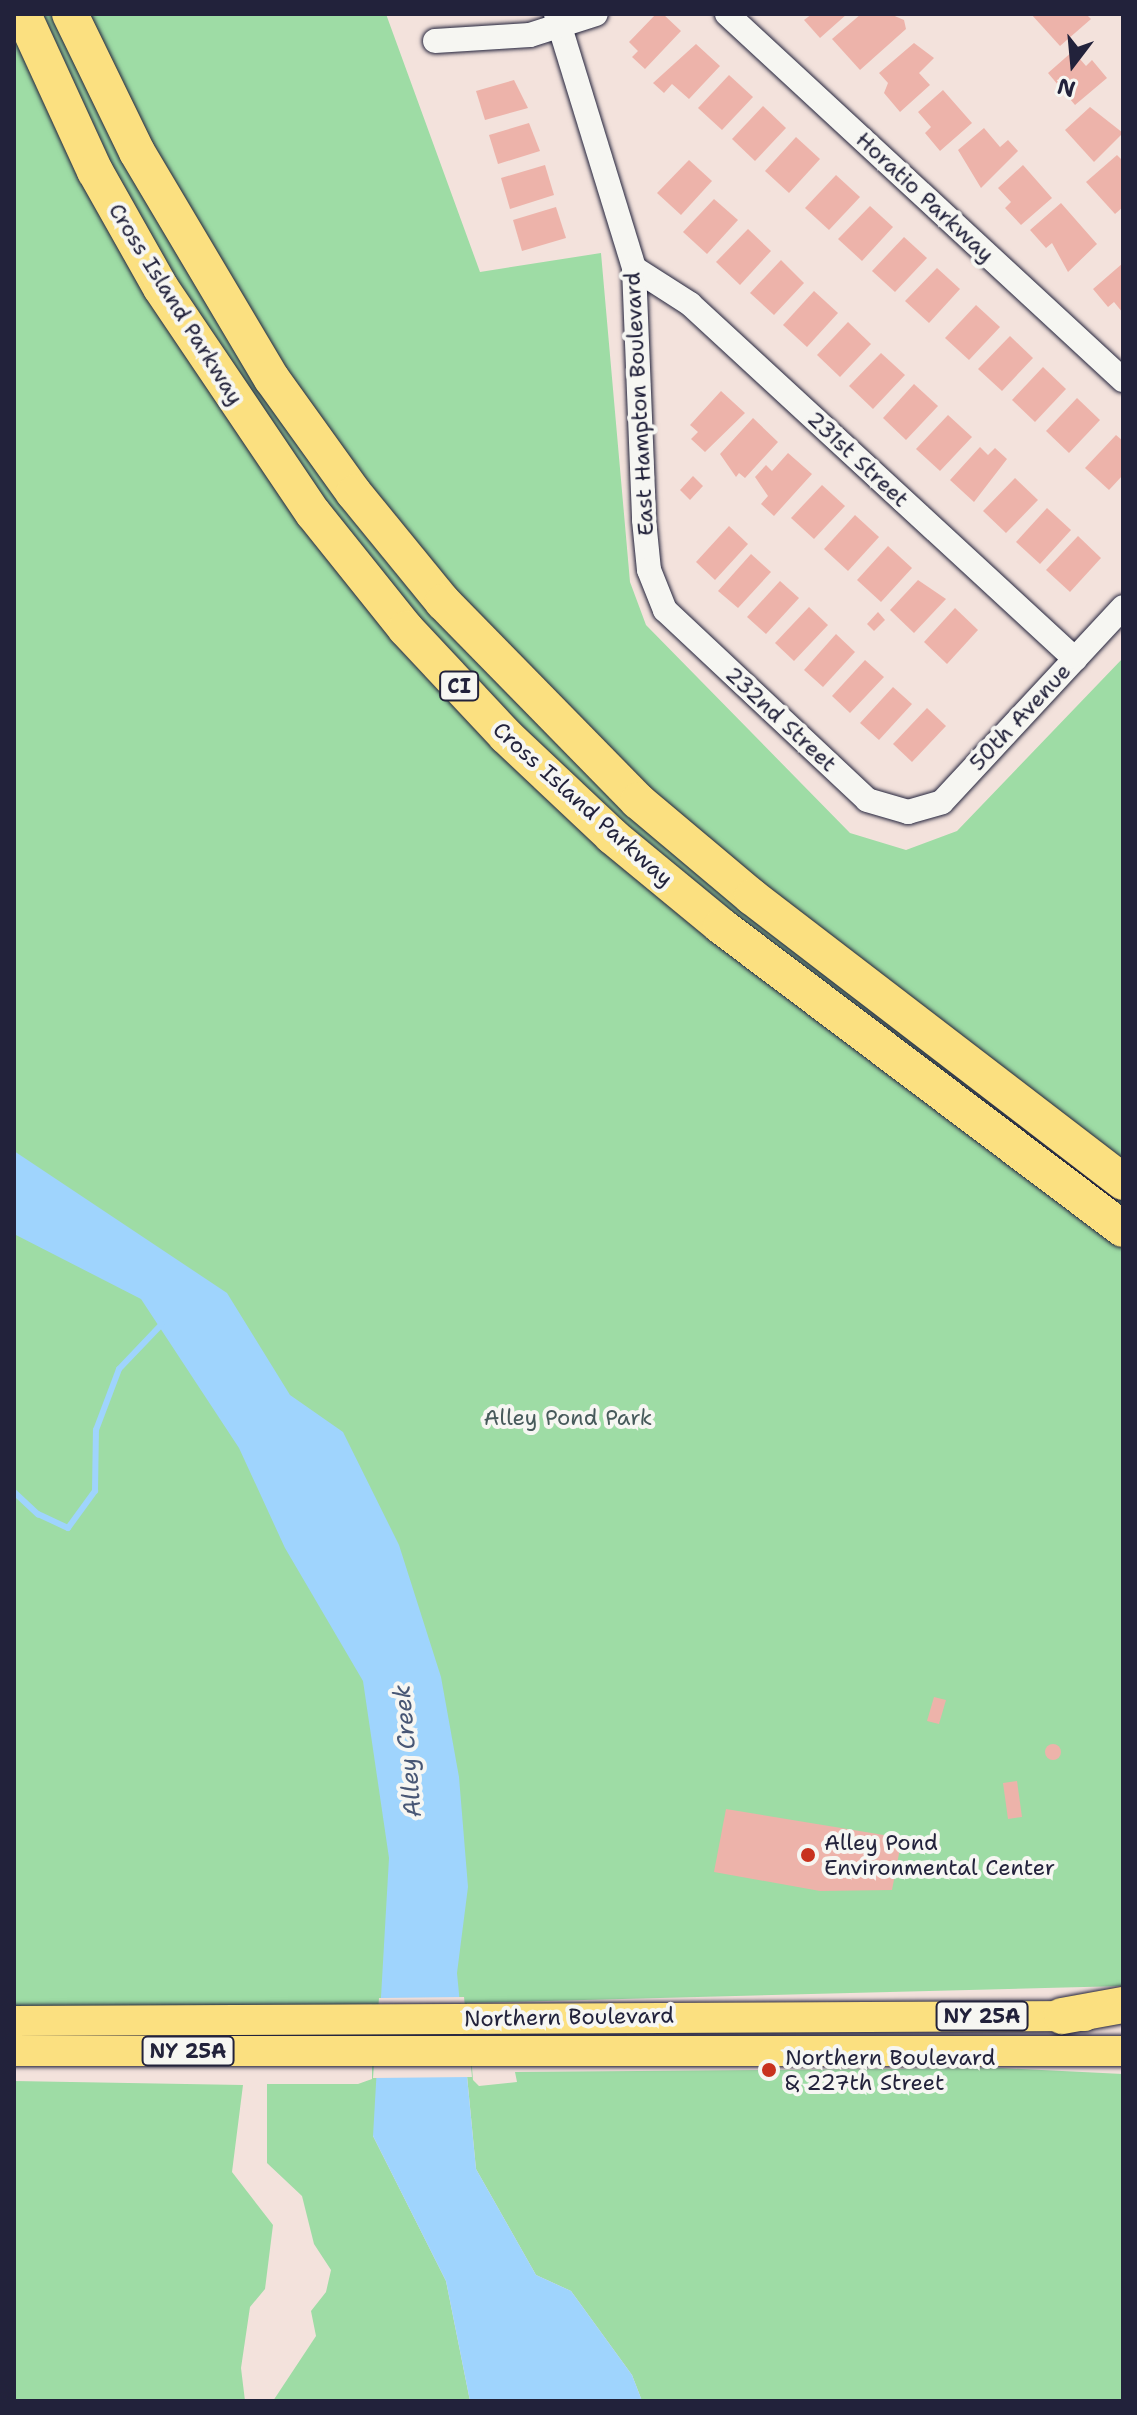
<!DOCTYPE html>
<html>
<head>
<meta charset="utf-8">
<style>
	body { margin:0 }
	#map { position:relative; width:1137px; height:2415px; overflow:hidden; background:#f3e2dc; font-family:"Shantell Sans",sans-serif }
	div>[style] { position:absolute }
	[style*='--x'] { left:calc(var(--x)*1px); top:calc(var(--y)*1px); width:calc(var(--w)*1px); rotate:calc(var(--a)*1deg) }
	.green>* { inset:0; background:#9edca5 }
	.water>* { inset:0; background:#9fd4fd }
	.pier>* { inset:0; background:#f3e2dc }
	.stream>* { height:6px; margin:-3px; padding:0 3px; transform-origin:3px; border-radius:3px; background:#9fd4fd }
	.building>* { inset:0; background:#edb3aa }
	.round { border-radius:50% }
	.roads { filter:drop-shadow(0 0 2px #22223b) drop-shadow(0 0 2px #22223b) }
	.minor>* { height:24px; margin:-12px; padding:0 12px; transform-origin:12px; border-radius:12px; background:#f6f6f2 }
	.major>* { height:30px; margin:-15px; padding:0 15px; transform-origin:15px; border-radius:15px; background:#fbe080 }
	.highway>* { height:36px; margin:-18px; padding:0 18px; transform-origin:18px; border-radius:18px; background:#fbe080 }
	.dots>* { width:22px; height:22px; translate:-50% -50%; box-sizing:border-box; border:4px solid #f6f6f2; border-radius:50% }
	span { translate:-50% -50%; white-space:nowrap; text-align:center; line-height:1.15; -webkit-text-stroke:8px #f6f6f2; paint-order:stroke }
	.shield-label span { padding:2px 6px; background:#f6f6f2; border:2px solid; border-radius:6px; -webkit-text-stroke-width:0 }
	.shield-label { font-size:20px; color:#22223b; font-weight:700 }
	.street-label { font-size:22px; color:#22223b }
	.park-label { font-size:22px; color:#475a5b }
	.poi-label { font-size:22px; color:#22223b }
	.left { translate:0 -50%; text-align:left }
	.water-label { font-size:24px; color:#485775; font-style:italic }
	.frame { position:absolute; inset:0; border:16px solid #22223b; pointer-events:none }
	.north { position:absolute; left:1033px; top:24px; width:80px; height:80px; -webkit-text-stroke:6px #f6f6f2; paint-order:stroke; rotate:196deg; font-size:22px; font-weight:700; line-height:32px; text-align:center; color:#22223b }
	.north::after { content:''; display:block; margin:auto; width:28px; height:36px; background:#22223b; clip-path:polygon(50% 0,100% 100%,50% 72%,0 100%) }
</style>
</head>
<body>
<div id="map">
	<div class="green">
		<i style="clip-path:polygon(14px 14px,386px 14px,480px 272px,601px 253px,630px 582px,646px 625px,850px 833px,906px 850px,957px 831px,1123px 658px,1123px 1986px,467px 2003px,473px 2080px,479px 2086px,517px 2082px,515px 2072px,999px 2068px,1123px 2074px,1123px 2401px,642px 2401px,632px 2375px,571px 2291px,536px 2275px,476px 2169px,460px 2003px,373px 2136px,446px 2281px,470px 2401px,273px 2401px,316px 2336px,311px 2311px,326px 2292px,331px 2270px,314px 2244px,302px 2196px,267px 2163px,267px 2084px,358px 2084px,372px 2079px,372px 2004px,14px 2013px)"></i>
		<i style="clip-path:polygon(14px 2081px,243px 2085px,232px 2172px,273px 2225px,265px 2289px,250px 2307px,241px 2368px,245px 2401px,14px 2401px)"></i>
	</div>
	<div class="water">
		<i style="clip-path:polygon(14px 1151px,227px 1293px,290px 1395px,343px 1432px,399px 1545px,441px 1677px,459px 1777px,468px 1887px,457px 1973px,476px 2169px,536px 2275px,571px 2291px,632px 2375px,642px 2401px,470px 2401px,446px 2281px,373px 2136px,389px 1858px,363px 1681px,285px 1548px,239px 1448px,141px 1299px,14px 1234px)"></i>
	</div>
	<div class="pier">
		<i style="clip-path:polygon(464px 1997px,472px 2077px,373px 2078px,379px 1998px)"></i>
	</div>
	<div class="stream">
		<i style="--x:14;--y:1492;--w:33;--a:43"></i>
		<i style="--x:38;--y:1514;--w:33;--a:25"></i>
		<i style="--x:68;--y:1528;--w:46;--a:-53.9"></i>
		<i style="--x:95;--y:1491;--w:61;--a:-89.1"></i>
		<i style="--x:96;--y:1430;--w:65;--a:-69.3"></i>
		<i style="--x:119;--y:1369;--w:62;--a:-46.3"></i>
	</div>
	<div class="building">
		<i style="clip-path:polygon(656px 14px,663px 14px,681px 31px,645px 69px,632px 57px,638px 51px,629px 42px)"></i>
		<i style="clip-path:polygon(812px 14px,847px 14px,820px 38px,804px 20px)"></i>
		<i style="clip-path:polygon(861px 14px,890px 14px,904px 20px,906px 29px,860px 70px,832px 39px)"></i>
		<i style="clip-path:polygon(1031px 14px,1086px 14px,1091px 19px,1060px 46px)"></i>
		<i style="clip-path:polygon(914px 43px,934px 58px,919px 73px,930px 85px,900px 112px,884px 93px,888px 83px,879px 73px)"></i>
		<i style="clip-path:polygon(696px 44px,720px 66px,689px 99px,672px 84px,664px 93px,653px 83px)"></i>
		<i style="clip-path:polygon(1073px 51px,1086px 66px,1092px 60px,1107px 78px,1075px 105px,1048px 73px)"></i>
		<i style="clip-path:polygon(729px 75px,753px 97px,722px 130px,698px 108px)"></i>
		<i style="clip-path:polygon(514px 80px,528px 108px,485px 120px,476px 91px)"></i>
		<i style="clip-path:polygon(943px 90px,972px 123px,940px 151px,925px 133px,931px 127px,918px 112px)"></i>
		<i style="clip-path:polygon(763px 106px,786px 128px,755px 161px,732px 139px)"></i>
		<i style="clip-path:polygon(1090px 107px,1123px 133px,1094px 162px,1065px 130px)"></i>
		<i style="clip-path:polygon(529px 123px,540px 151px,498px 164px,489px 135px)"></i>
		<i style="clip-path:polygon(984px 128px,1000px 147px,1008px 140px,1018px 151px,981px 188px,958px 150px)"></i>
		<i style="clip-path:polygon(796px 137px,820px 159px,789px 193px,765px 171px)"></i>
		<i style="clip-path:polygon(1117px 155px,1123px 161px,1123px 207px,1115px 214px,1086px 182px)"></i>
		<i style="clip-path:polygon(689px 160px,712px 181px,681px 215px,657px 193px)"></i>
		<i style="clip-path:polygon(545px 165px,554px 195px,510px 209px,501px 178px)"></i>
		<i style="clip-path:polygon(1023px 165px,1052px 198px,1021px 225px,1005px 208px,1011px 202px,998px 188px)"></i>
		<i style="clip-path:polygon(836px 175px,860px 197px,829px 230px,805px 208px)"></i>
		<i style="clip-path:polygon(714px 199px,738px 220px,707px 254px,683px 232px)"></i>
		<i style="clip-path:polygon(1061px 203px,1097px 244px,1068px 272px,1052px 243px,1046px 248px,1030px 230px)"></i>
		<i style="clip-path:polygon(870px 206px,893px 227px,862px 261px,838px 239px)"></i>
		<i style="clip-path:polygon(556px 207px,566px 238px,522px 251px,513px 220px)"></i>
		<i style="clip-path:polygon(748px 229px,771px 251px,740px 285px,716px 262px)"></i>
		<i style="clip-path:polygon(904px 237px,927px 258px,895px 292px,872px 271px)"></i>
		<i style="clip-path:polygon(781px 260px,804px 283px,774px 315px,750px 293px)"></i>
		<i style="clip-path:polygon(1123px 263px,1123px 313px,1114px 302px,1108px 307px,1093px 289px)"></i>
		<i style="clip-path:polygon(937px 268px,960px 289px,929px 323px,905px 301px)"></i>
		<i style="clip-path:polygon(814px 291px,838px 313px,807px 347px,783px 325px)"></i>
		<i style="clip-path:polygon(976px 305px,1000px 327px,969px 360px,945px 338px)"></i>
		<i style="clip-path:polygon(848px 322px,871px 344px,840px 377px,817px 355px)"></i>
		<i style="clip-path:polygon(1010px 336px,1033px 358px,1002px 391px,978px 369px)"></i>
		<i style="clip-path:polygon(881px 353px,905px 375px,873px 409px,849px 386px)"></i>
		<i style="clip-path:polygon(1043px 367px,1066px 389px,1035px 422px,1012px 400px)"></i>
		<i style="clip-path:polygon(914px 384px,938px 406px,906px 440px,883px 418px)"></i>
		<i style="clip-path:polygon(721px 391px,745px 413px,705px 452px,691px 439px,698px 432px,690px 425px)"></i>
		<i style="clip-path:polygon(1077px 398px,1100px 420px,1069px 453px,1046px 431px)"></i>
		<i style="clip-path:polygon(948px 415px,972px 437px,940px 471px,916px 449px)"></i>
		<i style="clip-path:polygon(753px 418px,778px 442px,745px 478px,739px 473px,736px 477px,720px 454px)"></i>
		<i style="clip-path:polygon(1116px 435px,1123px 441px,1123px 475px,1109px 490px,1085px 468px)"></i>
		<i style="clip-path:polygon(980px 447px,988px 455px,995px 448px,1007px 459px,974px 502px,950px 480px)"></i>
		<i style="clip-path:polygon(788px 453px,812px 474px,774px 516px,761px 504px,768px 496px,755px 477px,766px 465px,772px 471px)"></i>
		<i style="clip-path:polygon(693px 476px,703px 486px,690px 500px,680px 490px)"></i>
		<i style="clip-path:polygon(1015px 478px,1038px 500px,1006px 533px,983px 511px)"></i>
		<i style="clip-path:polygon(822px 485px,845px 506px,814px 539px,791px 518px)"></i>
		<i style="clip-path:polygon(1047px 508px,1071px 530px,1040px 564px,1016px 542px)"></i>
		<i style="clip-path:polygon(855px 515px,879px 537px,848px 571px,824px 549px)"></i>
		<i style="clip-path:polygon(729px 526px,748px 544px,715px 580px,696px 562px)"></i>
		<i style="clip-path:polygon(1078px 536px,1101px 558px,1070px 592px,1046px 570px)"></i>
		<i style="clip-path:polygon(888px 546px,912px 568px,881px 602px,857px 580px)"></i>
		<i style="clip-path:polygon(751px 554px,771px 572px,738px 608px,718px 591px)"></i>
		<i style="clip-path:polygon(918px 580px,946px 599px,914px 633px,890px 610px)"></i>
		<i style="clip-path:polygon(780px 581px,799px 598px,766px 634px,747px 617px)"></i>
		<i style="clip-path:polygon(809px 607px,828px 625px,794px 661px,775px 643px)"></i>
		<i style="clip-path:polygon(955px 608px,978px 630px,947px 664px,924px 642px)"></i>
		<i style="clip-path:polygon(878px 612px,885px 620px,874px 631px,867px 624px)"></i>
		<i style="clip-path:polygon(836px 634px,855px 652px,823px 687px,804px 670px)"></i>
		<i style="clip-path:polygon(865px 660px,884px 677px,850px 713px,832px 696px)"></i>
		<i style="clip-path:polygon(893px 687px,912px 704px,879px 740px,860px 723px)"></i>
		<i style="clip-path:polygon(927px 708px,946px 726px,912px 762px,893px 744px)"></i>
		<i style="clip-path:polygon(934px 1697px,946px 1700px,939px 1724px,927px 1721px)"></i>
		<i class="round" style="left:1045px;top:1744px;width:16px;height:16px"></i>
		<i style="clip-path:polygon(1017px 1781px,1022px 1817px,1008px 1819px,1003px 1783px)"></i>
		<i style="clip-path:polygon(726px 1809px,902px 1838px,892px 1890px,820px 1891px,714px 1872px)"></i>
	</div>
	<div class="roads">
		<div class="minor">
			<i style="--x:556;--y:14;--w:266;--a:72.9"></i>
			<i style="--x:634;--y:268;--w:252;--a:87.7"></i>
			<i style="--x:644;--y:520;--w:50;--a:84.3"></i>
			<i style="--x:649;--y:570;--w:43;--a:68.2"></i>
			<i style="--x:665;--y:610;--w:277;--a:43.2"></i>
			<i style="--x:867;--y:800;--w:43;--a:16.3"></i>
			<i style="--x:908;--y:812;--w:35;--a:-16"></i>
			<i style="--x:942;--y:802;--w:266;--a:-47.1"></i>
			<i style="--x:727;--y:14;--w:539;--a:42.75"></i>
			<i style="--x:435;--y:41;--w:95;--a:-3.6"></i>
			<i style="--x:530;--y:35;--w:69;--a:-17.7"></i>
			<i style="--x:634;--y:268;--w:67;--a:32.7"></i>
			<i style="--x:690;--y:304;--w:524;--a:42.68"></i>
		</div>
		<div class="major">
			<i style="--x:14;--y:2021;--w:1071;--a:-0.27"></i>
			<i style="--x:14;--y:2051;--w:1109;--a:0"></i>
		</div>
		<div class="highway">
			<i style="--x:23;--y:14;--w:173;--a:65.4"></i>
			<i style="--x:95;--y:171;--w:134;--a:60.6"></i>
			<i style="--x:161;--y:288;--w:272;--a:56"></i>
			<i style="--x:313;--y:513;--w:149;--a:51.3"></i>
			<i style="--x:406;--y:629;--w:146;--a:46.9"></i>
			<i style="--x:506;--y:736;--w:146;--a:43.3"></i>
			<i style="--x:612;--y:836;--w:141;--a:39.5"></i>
			<i style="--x:721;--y:926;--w:503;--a:37.01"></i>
			<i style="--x:70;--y:14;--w:153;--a:64.1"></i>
			<i style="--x:137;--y:152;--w:264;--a:59.3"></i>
			<i style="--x:272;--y:379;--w:140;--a:54.3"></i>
			<i style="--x:354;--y:493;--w:141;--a:50.8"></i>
			<i style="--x:443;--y:602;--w:279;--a:45.6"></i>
			<i style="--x:638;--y:801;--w:149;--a:40.1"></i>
			<i style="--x:752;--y:897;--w:468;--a:37.5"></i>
			<i style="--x:1062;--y:2016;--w:62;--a:-10.2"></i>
		</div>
	</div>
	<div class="dots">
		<i style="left:808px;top:1855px;background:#c8321e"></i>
		<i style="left:769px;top:2070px;background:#c8321e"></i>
	</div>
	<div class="shield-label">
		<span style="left:459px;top:686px">CI</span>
		<span style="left:982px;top:2016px">NY 25A</span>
		<span style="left:188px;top:2051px">NY 25A</span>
	</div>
	<div class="street-label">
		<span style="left:925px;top:197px;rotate:43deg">Horatio Parkway</span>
		<span style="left:176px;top:304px;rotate:58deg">Cross Island Parkway</span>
		<span style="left:639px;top:404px;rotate:-93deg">East Hampton Boulevard</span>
		<span style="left:858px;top:459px;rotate:43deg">231st Street</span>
		<span style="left:1020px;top:717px;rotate:-47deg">50th Avenue</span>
		<span style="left:781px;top:719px;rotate:43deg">232nd Street</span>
		<span style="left:583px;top:804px;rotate:42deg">Cross Island Parkway</span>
		<span style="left:569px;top:2017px;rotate:-1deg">Northern Boulevard</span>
	</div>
	<div class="park-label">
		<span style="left:568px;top:1418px">Alley Pond Park</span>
	</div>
	<div class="poi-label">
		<span class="left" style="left:824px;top:1855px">Alley Pond<br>Environmental Center</span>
		<span class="left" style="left:785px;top:2070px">Northern Boulevard<br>&amp; 227th Street</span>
	</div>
	<div class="water-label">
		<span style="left:408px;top:1751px;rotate:-95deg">Alley Creek</span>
	</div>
	<div class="frame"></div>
	<div class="north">N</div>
</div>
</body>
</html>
